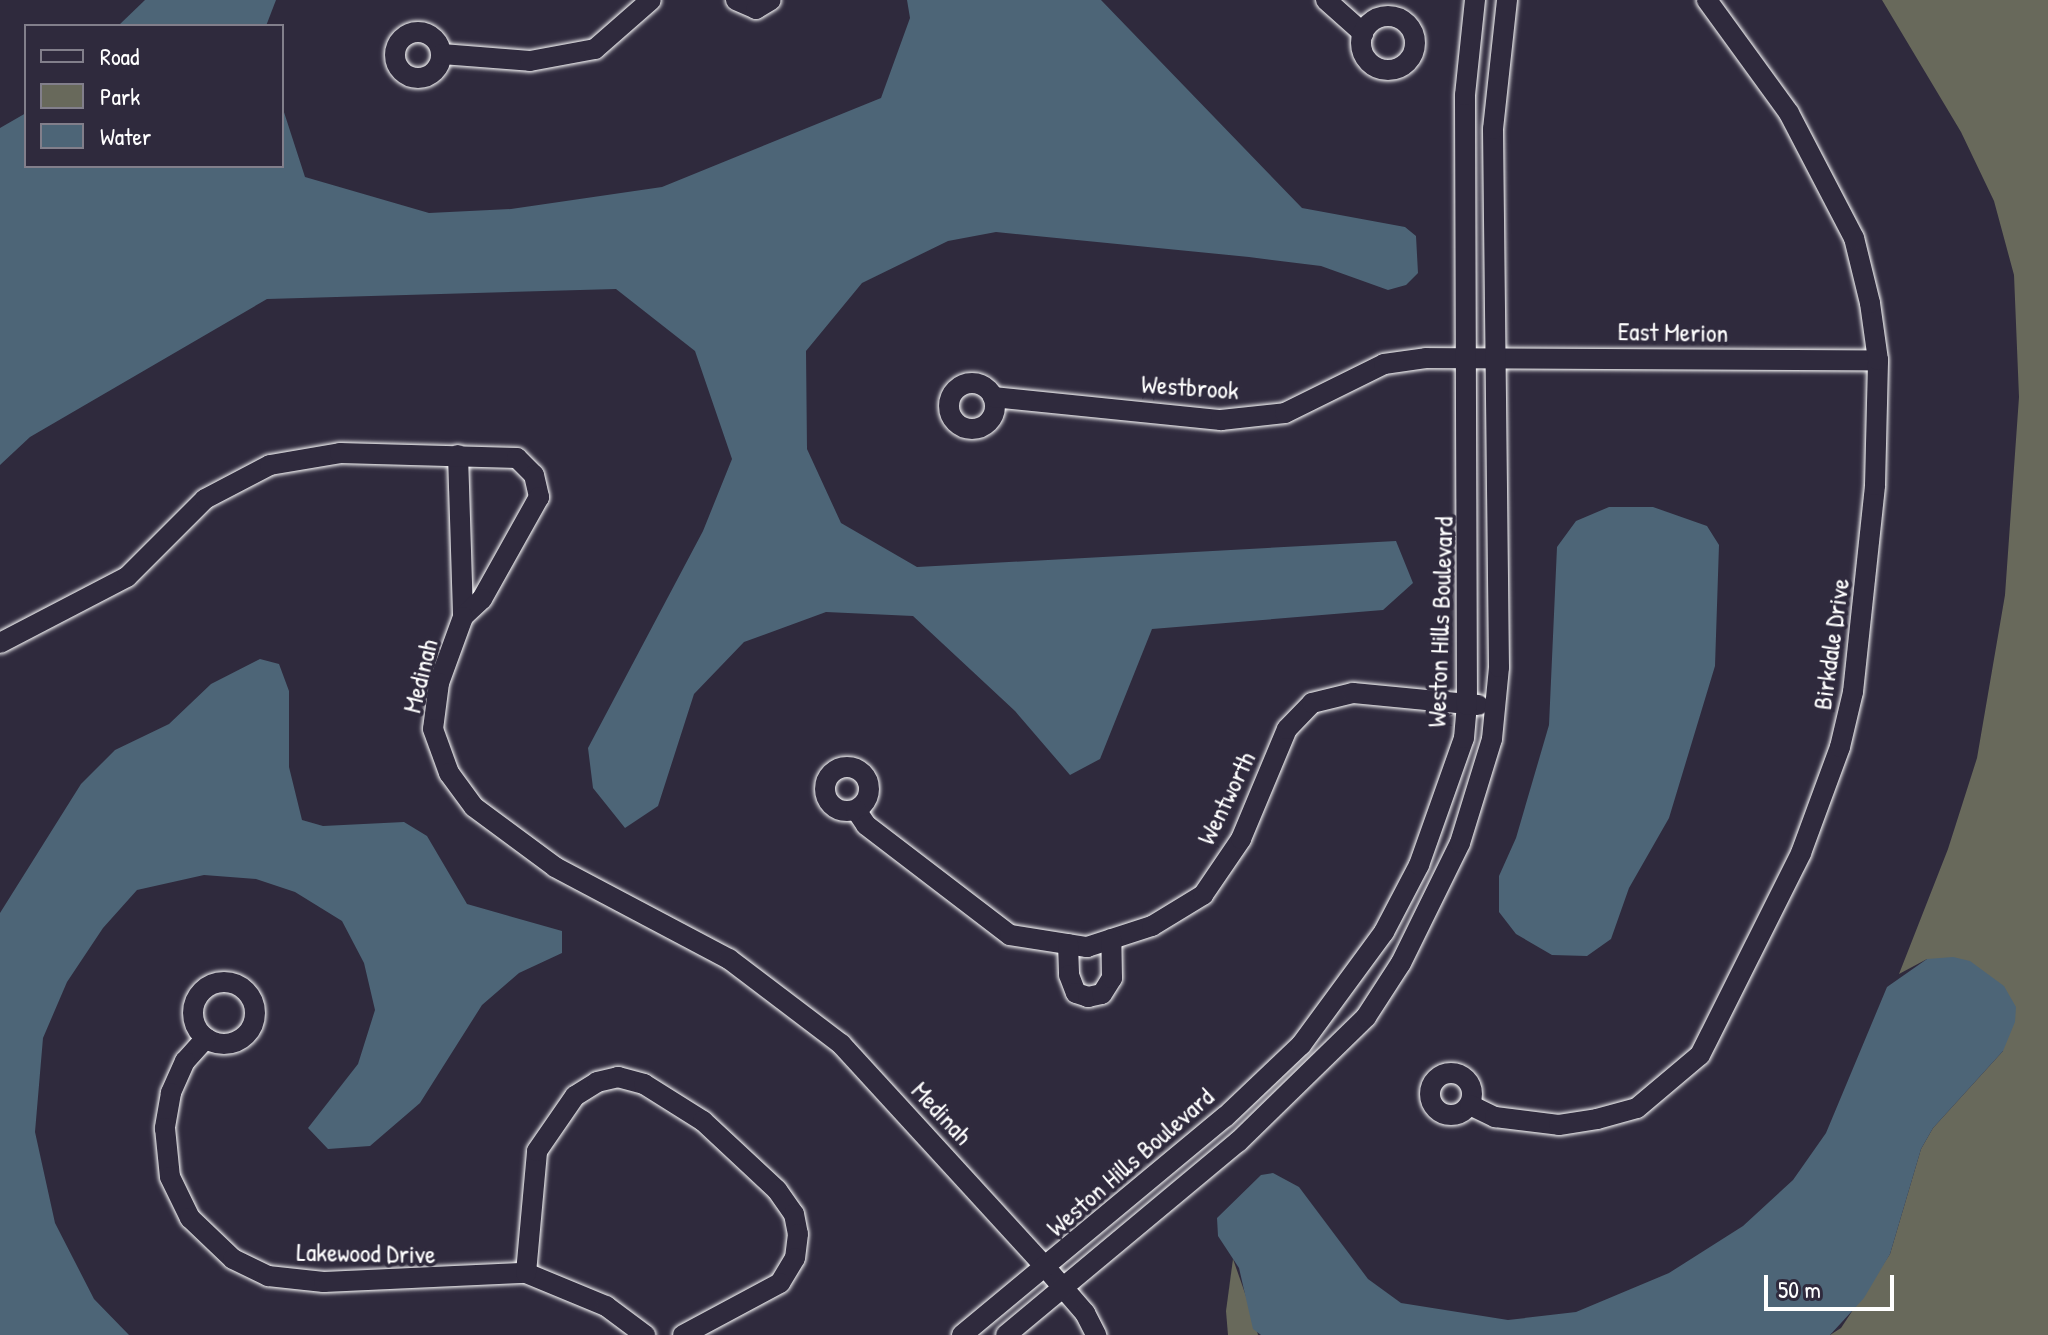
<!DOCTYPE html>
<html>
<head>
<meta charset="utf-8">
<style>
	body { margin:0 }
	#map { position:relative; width:2048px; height:1335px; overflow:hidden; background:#2f2a3d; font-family:"Patrick Hand",sans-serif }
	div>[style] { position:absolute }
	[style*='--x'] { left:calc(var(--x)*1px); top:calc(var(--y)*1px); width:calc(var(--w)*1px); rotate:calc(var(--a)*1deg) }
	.green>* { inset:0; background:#68695b }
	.water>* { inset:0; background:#4d6577 }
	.roads { filter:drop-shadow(0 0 2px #fff) drop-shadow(0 0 2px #fff) }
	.minor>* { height:20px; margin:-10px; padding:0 10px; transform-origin:10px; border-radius:10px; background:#2f2a3d }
	.minor>.ring { margin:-10px; padding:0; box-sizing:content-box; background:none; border:20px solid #2f2a3d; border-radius:50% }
	span { translate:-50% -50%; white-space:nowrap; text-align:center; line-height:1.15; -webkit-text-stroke:7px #2f2a3d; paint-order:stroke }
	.street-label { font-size:26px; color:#fff }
	.legend { position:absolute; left:24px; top:24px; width:260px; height:144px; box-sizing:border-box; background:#2f2a3d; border:2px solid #827f8b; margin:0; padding:10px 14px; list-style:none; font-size:24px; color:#fff }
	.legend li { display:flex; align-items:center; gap:16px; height:40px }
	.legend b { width:40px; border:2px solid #827f8b }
	.scale { position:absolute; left:1764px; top:1275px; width:130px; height:36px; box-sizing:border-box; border:4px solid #fff; border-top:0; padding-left:10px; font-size:24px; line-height:28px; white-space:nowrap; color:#fff; -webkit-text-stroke:6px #2f2a3d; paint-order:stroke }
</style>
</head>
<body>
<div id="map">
	<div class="green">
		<i style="clip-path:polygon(1882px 0,2048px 0,2048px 1335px,1830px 1335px,1841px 1328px,1890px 1254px,1921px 1149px,1933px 1128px,2003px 1051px,1927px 959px,1899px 974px,1948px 849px,1977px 758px,2005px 595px,2019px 397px,2014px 275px,1994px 201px,1961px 132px)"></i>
		<i style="clip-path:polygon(1233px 1259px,1253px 1316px,1258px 1335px,1228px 1335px,1226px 1311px)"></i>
	</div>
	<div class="water">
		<i style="clip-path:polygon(145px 0,276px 0,266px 26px,118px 26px)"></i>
		<i style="clip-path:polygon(907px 0,1101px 0,1302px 208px,1405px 227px,1416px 236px,1418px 273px,1406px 285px,1388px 290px,1321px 266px,1249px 257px,996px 232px,948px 241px,862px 283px,806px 351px,807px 449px,841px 523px,917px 567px,1396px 541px,1413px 583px,1383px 610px,1152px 629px,1100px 759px,1070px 775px,1015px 711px,913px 616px,826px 612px,744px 642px,694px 694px,658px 806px,625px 828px,593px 788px,588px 748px,703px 531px,732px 459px,695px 351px,616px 289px,267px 299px,30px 437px,0 465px,0 128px,26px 113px,26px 166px,282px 166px,282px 106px,305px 177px,429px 213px,511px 209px,662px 187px,881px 98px,910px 18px)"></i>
		<i style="clip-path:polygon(1609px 507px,1653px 507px,1707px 526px,1719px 545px,1715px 666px,1669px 818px,1629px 888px,1611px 939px,1587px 956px,1552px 955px,1516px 934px,1499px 912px,1499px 876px,1516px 838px,1549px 725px,1557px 547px,1576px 521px)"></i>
		<i style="clip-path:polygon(260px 659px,279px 664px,289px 691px,289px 767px,302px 820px,323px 826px,404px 822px,427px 836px,467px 904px,562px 931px,562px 953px,519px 973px,482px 1005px,420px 1103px,370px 1146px,328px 1149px,308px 1128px,358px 1064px,375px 1010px,364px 963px,342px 921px,295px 892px,256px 879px,204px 875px,137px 890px,103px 928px,67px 982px,43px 1038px,35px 1132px,55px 1223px,94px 1299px,129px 1335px,0 1335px,0 913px,81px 784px,115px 750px,169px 724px,211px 684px)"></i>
		<i style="clip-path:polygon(1953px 957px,1970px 961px,2004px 986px,2016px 1007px,2015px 1022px,2003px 1051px,1933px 1128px,1921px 1149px,1890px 1254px,1864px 1298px,1830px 1335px,1261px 1335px,1253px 1329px,1239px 1268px,1218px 1236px,1217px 1218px,1261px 1175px,1273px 1173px,1299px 1187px,1368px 1279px,1401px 1303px,1508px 1320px,1576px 1312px,1669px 1273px,1743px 1226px,1793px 1180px,1826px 1133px,1887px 987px,1927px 959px)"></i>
	</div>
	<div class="roads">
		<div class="minor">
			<i style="--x:736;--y:0;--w:22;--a:24"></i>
			<i style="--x:756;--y:9;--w:17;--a:-31"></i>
			<i style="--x:1326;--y:0;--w:50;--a:41.7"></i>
			<i class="ring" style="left:1361px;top:16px;width:34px;height:34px"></i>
			<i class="ring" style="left:395px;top:32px;width:26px;height:26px"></i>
			<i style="--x:442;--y:54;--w:88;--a:4.5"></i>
			<i style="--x:530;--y:61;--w:66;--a:-10.5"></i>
			<i style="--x:595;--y:49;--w:74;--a:-41.2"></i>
			<i class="ring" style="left:949px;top:383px;width:26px;height:26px"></i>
			<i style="--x:993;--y:397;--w:229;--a:5.8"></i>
			<i style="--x:1221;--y:420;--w:64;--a:-6.2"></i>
			<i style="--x:1285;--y:413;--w:110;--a:-26.3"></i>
			<i style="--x:1384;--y:364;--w:42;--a:-8.1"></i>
			<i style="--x:1426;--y:358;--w:452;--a:0.3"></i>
			<i style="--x:458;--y:455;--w:162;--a:88.2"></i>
			<i style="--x:0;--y:643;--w:143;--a:-27.5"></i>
			<i style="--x:127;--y:577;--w:110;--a:-45"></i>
			<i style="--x:205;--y:499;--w:73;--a:-27.6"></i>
			<i style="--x:270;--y:465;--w:71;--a:-9.7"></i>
			<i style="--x:340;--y:453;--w:177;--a:1.6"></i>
			<i style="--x:517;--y:458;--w:24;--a:45"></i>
			<i style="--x:534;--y:475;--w:23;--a:77"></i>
			<i style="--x:539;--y:497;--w:117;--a:119.2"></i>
			<i style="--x:482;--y:599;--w:26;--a:137"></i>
			<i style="--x:463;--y:617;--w:70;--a:110"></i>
			<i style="--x:439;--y:683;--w:46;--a:97.4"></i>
			<i style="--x:433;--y:729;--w:47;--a:70"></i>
			<i style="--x:449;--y:773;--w:42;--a:53.7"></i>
			<i style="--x:474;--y:807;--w:101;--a:36.5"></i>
			<i style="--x:555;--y:867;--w:197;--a:27.9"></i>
			<i style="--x:729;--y:959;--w:141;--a:37.2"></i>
			<i style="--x:841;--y:1044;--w:304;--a:47.5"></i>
			<i style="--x:1046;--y:1268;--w:60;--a:49.1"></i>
			<i style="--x:1085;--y:1313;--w:25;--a:63"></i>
			<i class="ring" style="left:825px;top:767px;width:24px;height:24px"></i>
			<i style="--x:856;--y:810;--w:18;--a:56"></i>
			<i style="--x:866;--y:825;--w:181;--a:37.4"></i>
			<i style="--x:1010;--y:935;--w:78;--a:8.9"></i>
			<i style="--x:1087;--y:947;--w:68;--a:-17.9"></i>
			<i style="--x:1152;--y:926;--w:60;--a:-31.3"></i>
			<i style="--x:1203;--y:895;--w:68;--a:-55.8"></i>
			<i style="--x:1241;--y:839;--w:119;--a:-67.3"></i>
			<i style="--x:1287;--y:729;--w:36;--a:-46"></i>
			<i style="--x:1312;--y:703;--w:42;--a:-13.7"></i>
			<i style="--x:1353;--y:693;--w:126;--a:5.5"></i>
			<i style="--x:1068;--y:944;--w:31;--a:88"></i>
			<i style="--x:1069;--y:975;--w:19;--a:69"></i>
			<i style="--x:1076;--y:993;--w:13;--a:18"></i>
			<i style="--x:1088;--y:997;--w:14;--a:-12"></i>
			<i style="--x:1102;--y:994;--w:19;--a:-58"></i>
			<i style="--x:1112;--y:978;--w:39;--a:-91"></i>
			<i class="ring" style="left:193px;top:982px;width:42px;height:42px"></i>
			<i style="--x:206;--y:1038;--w:31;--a:132"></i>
			<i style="--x:185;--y:1061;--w:35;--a:114"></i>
			<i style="--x:171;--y:1093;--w:36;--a:100"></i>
			<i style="--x:165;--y:1128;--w:49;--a:84.2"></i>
			<i style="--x:170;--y:1177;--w:46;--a:64"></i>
			<i style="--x:190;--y:1218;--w:59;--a:43.6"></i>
			<i style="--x:233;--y:1259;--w:39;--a:26"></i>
			<i style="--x:268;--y:1276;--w:56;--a:6.1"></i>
			<i style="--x:324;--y:1282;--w:202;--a:-2.6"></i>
			<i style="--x:526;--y:1273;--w:87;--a:22.4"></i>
			<i style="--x:606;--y:1306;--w:49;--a:36.6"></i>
			<i class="ring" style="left:1430px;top:1073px;width:22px;height:22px"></i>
			<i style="--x:1470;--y:1105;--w:28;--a:26"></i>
			<i style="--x:1495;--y:1117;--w:64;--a:7.1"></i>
			<i style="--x:1559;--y:1125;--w:38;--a:-9"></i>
			<i style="--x:1597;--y:1119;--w:41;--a:-15.4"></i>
			<i style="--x:1637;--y:1108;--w:82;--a:-40.1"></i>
			<i style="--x:1700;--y:1055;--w:226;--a:-63.4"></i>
			<i style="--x:1801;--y:853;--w:113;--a:-69.8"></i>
			<i style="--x:1840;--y:747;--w:57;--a:-76.7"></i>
			<i style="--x:1853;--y:692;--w:208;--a:-83.9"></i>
			<i style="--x:1875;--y:485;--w:125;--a:-88.6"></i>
			<i style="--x:1878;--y:360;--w:58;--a:-98"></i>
			<i style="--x:1870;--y:303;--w:67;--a:-103.8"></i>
			<i style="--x:1854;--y:238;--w:141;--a:-117.5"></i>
			<i style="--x:1789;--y:113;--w:140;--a:-126"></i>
			<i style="--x:526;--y:1273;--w:122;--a:-84.8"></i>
			<i style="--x:537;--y:1151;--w:67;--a:-55.4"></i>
			<i style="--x:575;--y:1096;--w:26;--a:-32"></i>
			<i style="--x:597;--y:1082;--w:22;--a:-13"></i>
			<i style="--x:618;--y:1077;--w:27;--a:15"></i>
			<i style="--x:644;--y:1084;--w:70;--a:32.1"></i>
			<i style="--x:703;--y:1121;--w:101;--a:43"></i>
			<i style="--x:777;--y:1190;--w:29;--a:55"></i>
			<i style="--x:794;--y:1214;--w:20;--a:79"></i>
			<i style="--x:798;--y:1234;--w:24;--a:97"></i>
			<i style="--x:795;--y:1258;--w:29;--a:121"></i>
			<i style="--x:780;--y:1283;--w:110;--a:151.8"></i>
			<i style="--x:962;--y:1335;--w:342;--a:-39.7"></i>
			<i style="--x:1225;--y:1117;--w:105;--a:-43.5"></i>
			<i style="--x:1301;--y:1045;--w:140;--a:-53.7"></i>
			<i style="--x:1384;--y:932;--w:76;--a:-62.4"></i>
			<i style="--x:1419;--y:865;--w:135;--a:-70.5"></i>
			<i style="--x:1464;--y:738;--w:33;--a:-85"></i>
			<i style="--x:1467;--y:705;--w:610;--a:-90.19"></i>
			<i style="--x:1465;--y:95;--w:96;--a:-84"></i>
			<i style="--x:1006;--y:1335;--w:302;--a:-39.8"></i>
			<i style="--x:1238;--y:1142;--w:179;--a:-44.3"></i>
			<i style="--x:1366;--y:1017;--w:64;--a:-57.1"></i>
			<i style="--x:1401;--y:963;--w:134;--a:-63.8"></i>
			<i style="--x:1460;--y:843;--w:109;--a:-72.9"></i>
			<i style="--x:1492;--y:739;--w:72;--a:-84.4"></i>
			<i style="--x:1499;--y:667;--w:538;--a:-90.64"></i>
			<i style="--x:1493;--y:129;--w:130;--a:-83.8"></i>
		</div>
	</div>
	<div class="street-label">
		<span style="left:1673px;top:332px;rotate:1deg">East Merion</span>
		<span style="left:1190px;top:387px;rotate:4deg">Westbrook</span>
		<span style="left:1440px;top:622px;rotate:-88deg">Weston Hills Boulevard</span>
		<span style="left:1831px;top:644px;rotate:-82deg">Birkdale Drive</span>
		<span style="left:420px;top:676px;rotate:-76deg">Medinah</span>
		<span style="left:1226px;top:798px;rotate:-64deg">Wentworth</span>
		<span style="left:942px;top:1113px;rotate:47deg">Medinah</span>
		<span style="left:1130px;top:1162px;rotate:-41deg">Weston Hills Boulevard</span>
		<span style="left:366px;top:1253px;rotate:1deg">Lakewood Drive</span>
	</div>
	<ul class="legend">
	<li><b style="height:10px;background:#2f2a3d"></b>Road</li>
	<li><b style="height:22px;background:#68695b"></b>Park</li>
	<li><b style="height:22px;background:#4d6577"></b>Water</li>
	</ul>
	<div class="scale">50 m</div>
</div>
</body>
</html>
